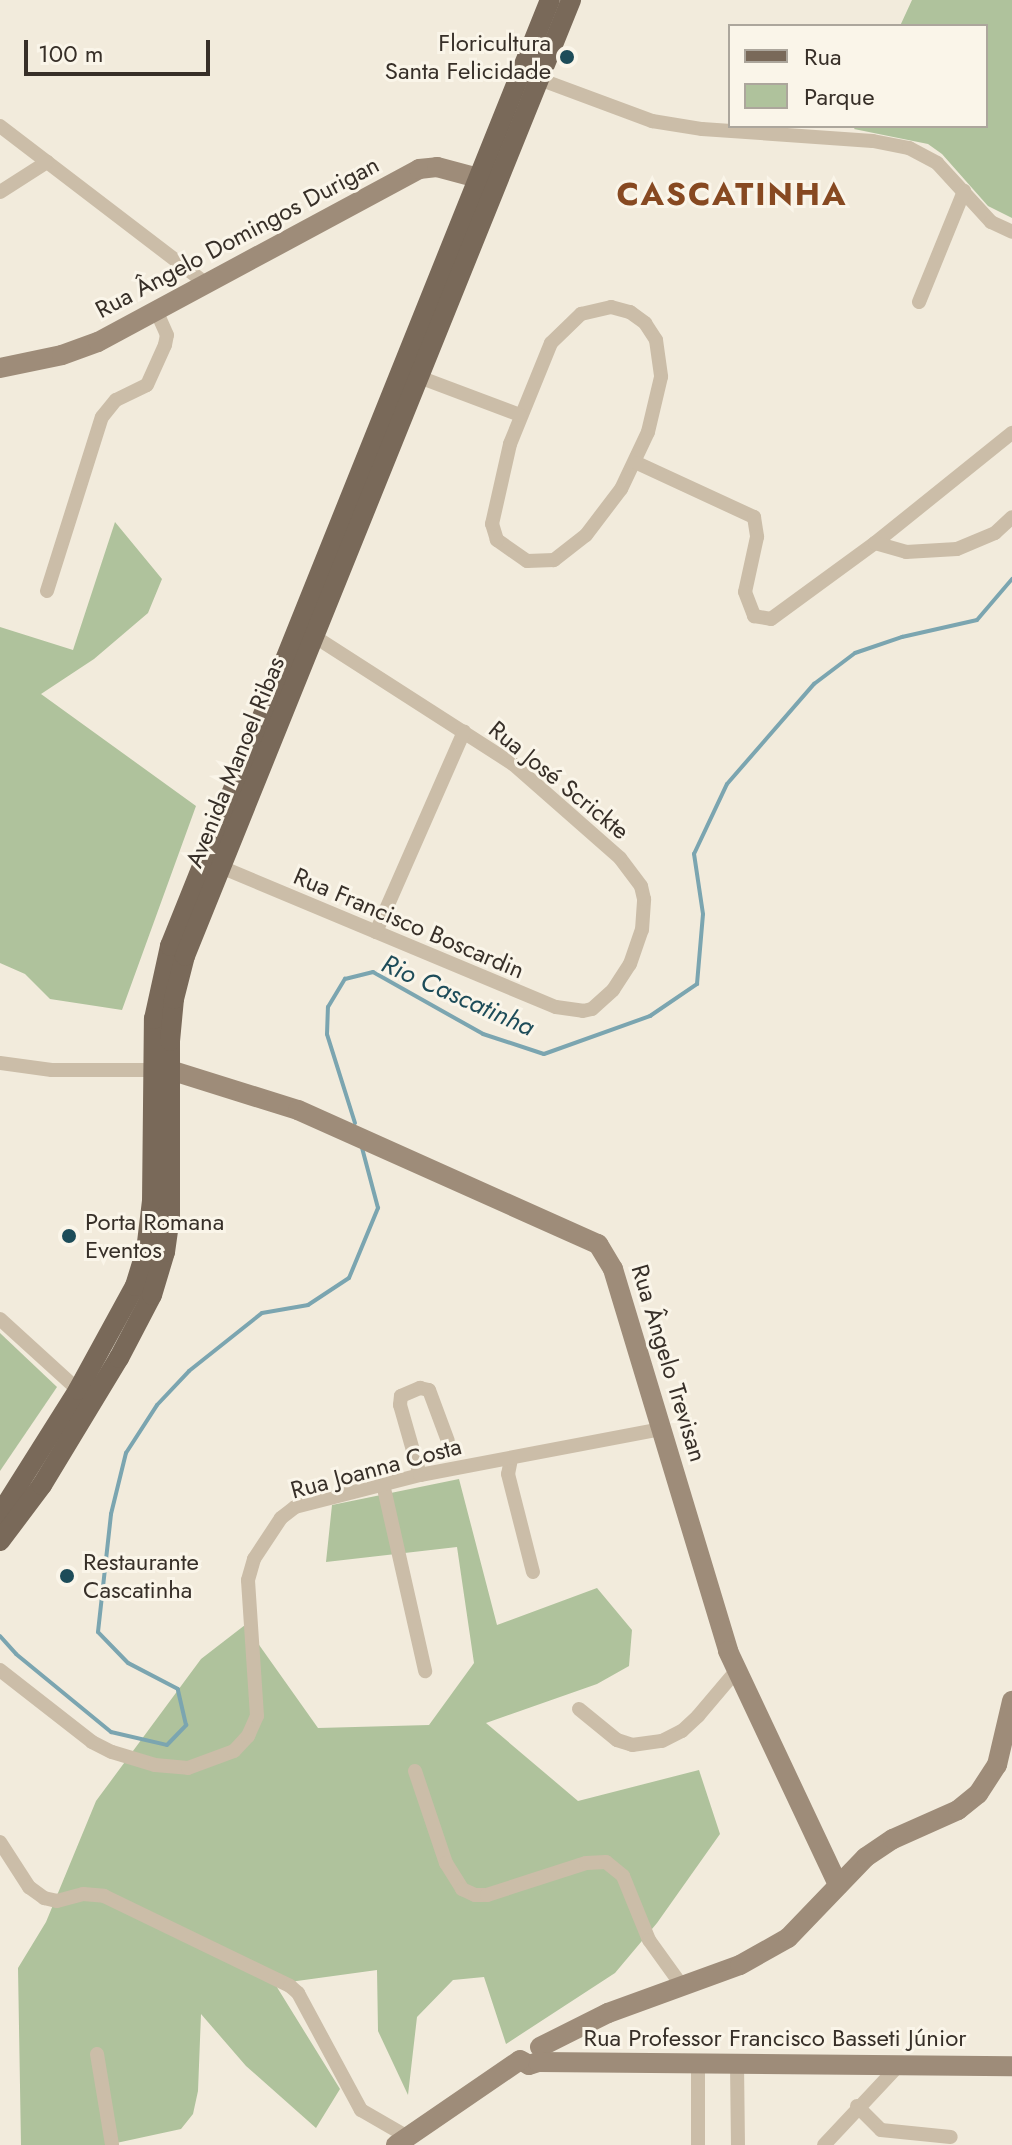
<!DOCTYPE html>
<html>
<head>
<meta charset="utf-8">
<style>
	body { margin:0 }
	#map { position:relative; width:1012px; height:2145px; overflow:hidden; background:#f2ebdc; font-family:Jost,sans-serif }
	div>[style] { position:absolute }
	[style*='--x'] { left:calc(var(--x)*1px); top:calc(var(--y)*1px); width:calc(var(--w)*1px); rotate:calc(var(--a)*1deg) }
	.green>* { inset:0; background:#afc29c }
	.stream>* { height:4px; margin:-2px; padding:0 2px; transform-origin:2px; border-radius:2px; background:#7ba5b0 }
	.street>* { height:14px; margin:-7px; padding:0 7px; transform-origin:7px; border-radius:7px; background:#cbbda8 }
	.secondary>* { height:20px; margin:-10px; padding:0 10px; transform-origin:10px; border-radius:10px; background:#9e8c79 }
	.primary>* { height:20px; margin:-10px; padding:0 10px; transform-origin:10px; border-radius:10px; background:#796959 }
	.dots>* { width:22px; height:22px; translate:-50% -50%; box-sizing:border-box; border:4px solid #faf5e9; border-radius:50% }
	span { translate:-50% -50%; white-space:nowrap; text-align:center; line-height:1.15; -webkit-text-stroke:6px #faf5e9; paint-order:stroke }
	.poi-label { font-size:24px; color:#372f28 }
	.right { translate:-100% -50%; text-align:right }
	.left { translate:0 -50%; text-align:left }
	.street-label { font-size:24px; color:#372f28 }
	.water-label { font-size:26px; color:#1d4c59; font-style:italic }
	.district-label { font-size:32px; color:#874921; font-weight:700; letter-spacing:2px }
	.legend { position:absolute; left:728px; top:24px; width:260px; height:104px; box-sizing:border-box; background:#faf5e9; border:2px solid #aca69c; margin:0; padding:10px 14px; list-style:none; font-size:24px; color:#372f28 }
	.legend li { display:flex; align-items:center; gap:16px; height:40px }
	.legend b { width:40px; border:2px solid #aca69c }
	.scale { position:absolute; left:24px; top:40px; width:186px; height:36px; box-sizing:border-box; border:4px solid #372f28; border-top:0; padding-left:10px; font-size:24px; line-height:28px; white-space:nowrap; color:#372f28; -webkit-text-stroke:6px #faf5e9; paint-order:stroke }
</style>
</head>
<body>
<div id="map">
	<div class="green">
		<i style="clip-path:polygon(912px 0,1012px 0,1012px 218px,988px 206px,942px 154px,928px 144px,854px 129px,856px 126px,986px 126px,986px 26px,900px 26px)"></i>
		<i style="clip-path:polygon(115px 522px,162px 579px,148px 613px,94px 659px,41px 694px,196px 806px,122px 1010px,50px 999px,25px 974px,0 963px,0 627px,73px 650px)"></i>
		<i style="clip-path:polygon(0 1333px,57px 1387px,0 1471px)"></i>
		<i style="clip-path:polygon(459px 1479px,497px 1625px,597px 1588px,632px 1630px,629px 1666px,597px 1684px,486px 1723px,578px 1801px,699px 1770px,720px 1834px,657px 1923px,615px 1973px,506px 2044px,484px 1977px,453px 1980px,417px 2017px,408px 2095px,378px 2031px,377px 1970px,275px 1984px,340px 2089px,316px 2128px,246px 2066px,201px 2014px,198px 2091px,193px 2114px,181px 2129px,107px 2145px,21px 2145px,18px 1968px,46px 1922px,96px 1801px,201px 1659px,245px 1625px,318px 1728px,429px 1725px,474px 1663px,457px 1547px,326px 1562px,332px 1505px)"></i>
	</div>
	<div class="stream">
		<i style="--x:355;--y:1123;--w:93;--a:-107.5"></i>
		<i style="--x:327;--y:1034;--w:27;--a:-88"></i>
		<i style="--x:328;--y:1007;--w:33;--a:-59"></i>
		<i style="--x:345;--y:979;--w:29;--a:-14"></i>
		<i style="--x:373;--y:972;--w:126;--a:29.4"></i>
		<i style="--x:483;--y:1034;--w:64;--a:18.2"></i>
		<i style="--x:544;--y:1054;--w:113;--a:-19.7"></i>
		<i style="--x:650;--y:1016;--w:57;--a:-34.2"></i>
		<i style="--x:697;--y:984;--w:70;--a:-85.1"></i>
		<i style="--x:703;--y:914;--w:61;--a:-98.5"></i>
		<i style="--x:694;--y:854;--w:77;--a:-64.8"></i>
		<i style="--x:727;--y:784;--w:133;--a:-49"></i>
		<i style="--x:814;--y:684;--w:51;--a:-37.1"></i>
		<i style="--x:855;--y:653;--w:50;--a:-18.8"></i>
		<i style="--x:902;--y:637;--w:77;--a:-12.8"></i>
		<i style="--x:977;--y:620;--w:54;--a:-49.5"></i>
		<i style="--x:0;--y:1636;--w:24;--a:48"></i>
		<i style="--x:16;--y:1654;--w:123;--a:39.4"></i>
		<i style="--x:111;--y:1732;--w:57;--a:13.1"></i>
		<i style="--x:167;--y:1745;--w:28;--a:-46"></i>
		<i style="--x:186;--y:1725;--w:37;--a:-103"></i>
		<i style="--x:178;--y:1689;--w:56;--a:-152.5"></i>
		<i style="--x:128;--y:1663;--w:43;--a:-134.1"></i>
		<i style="--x:98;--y:1632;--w:119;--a:-83.7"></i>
		<i style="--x:111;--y:1514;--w:63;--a:-76.2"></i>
		<i style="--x:126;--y:1453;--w:57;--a:-57.1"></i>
		<i style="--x:157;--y:1405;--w:47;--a:-46.7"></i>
		<i style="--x:189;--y:1371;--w:93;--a:-38.5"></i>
		<i style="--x:262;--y:1313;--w:47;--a:-9.9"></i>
		<i style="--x:308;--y:1305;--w:49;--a:-33.4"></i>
		<i style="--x:349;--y:1278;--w:76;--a:-67.5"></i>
		<i style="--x:378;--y:1208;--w:62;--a:-104.9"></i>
	</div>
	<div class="street">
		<i style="--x:539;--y:79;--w:121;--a:20.4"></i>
		<i style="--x:652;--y:121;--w:51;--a:9.1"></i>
		<i style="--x:702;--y:129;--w:171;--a:4"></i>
		<i style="--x:873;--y:141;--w:37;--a:11"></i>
		<i style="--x:909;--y:148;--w:32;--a:28"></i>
		<i style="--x:937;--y:163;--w:80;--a:47.5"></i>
		<i style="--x:991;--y:222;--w:23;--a:25"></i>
		<i style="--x:0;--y:126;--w:258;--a:37.4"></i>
		<i style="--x:0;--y:192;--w:56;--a:-32.6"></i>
		<i style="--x:919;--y:302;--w:120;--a:-67.9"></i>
		<i style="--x:611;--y:307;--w:20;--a:15"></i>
		<i style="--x:630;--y:312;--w:19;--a:36"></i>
		<i style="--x:645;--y:323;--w:20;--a:57"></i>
		<i style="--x:656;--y:340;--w:37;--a:82"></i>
		<i style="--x:661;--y:377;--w:57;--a:103.3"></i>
		<i style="--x:648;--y:432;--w:63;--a:115.3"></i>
		<i style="--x:621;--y:489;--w:58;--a:127.3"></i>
		<i style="--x:586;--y:535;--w:41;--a:142"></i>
		<i style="--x:554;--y:560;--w:27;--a:178"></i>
		<i style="--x:527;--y:561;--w:37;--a:-145"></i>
		<i style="--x:497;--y:540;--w:17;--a:-107"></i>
		<i style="--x:492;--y:524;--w:82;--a:-77.3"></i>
		<i style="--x:510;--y:444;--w:109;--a:-67.9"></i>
		<i style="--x:551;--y:343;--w:42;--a:-44"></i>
		<i style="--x:581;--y:314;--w:31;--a:-13"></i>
		<i style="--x:419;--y:377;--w:108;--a:20.6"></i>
		<i style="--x:637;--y:463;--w:129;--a:24.8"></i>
		<i style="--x:754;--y:517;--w:20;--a:81"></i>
		<i style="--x:757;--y:537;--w:56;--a:102.3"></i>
		<i style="--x:745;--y:592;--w:26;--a:69"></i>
		<i style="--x:754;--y:616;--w:17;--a:10"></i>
		<i style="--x:771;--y:619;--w:129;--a:-36.2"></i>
		<i style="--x:875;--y:543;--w:176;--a:-38.8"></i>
		<i style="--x:875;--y:543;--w:32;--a:16"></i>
		<i style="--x:906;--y:552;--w:51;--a:-3.4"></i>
		<i style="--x:957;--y:549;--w:41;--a:-22.8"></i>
		<i style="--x:995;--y:533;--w:23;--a:-43"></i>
		<i style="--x:47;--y:591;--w:182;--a:-72.5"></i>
		<i style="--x:102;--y:417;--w:22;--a:-51"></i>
		<i style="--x:116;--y:400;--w:34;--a:-26"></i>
		<i style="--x:147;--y:385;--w:44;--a:-65.8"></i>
		<i style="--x:165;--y:345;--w:10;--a:-79"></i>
		<i style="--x:167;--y:335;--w:27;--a:-114"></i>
		<i style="--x:221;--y:867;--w:363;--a:22.7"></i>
		<i style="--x:556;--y:1007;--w:27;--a:8"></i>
		<i style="--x:583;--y:1011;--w:9;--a:-13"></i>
		<i style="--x:592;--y:1009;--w:28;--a:-42"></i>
		<i style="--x:613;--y:990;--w:31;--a:-57"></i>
		<i style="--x:630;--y:964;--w:36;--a:-71"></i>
		<i style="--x:642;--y:930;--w:31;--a:-86"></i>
		<i style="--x:644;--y:899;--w:13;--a:-103"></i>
		<i style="--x:641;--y:886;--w:35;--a:-127"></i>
		<i style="--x:620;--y:858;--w:142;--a:-138.7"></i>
		<i style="--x:513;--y:764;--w:237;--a:-147.3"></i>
		<i style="--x:376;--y:932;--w:219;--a:-66.3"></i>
		<i style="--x:0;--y:1063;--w:52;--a:7.7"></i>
		<i style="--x:52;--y:1070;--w:99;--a:0"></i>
		<i style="--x:0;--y:1319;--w:105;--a:42.3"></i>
		<i style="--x:511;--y:1459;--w:15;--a:101"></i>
		<i style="--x:508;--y:1474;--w:101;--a:75.7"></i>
		<i style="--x:420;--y:1475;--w:73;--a:-105.9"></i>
		<i style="--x:400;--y:1405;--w:9;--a:-84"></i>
		<i style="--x:401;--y:1396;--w:21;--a:-23"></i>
		<i style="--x:420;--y:1388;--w:9;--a:13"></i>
		<i style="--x:429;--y:1390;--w:54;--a:69.6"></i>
		<i style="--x:383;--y:1484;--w:192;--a:77.3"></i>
		<i style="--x:0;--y:1670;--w:117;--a:38"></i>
		<i style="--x:92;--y:1742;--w:22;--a:27"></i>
		<i style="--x:112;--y:1752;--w:45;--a:16.8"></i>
		<i style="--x:155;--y:1765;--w:33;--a:5"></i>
		<i style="--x:188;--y:1768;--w:49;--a:-20.3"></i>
		<i style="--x:234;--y:1751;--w:21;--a:-47"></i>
		<i style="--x:248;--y:1736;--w:22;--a:-66"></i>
		<i style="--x:257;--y:1716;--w:136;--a:-93.8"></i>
		<i style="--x:248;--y:1580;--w:22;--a:-74"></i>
		<i style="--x:254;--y:1559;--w:49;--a:-56.6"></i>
		<i style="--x:281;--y:1518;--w:18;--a:-38"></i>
		<i style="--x:295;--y:1507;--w:129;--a:-14.4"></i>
		<i style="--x:420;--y:1475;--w:245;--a:-10.8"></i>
		<i style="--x:579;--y:1709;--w:49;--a:39.2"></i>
		<i style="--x:617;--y:1740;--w:16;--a:18"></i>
		<i style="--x:632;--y:1745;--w:30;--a:-8"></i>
		<i style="--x:662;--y:1741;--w:22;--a:-27"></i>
		<i style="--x:682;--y:1731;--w:22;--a:-43"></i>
		<i style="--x:698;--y:1716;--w:59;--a:-49.8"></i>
		<i style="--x:415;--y:1771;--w:97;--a:71.4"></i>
		<i style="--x:446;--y:1863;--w:31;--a:58"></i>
		<i style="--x:462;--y:1889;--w:14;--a:25"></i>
		<i style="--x:475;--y:1895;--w:12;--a:0"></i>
		<i style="--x:487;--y:1895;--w:104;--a:-17.9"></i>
		<i style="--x:586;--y:1863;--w:20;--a:-3"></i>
		<i style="--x:606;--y:1862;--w:22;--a:39"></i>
		<i style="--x:623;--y:1876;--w:69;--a:67.9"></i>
		<i style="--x:649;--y:1940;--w:57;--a:54.3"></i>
		<i style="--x:0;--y:1842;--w:54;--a:57.2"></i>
		<i style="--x:29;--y:1887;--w:19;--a:36"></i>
		<i style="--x:44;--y:1898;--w:13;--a:13"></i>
		<i style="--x:57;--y:1901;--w:27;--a:-15"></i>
		<i style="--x:83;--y:1894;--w:21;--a:5"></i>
		<i style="--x:104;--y:1896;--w:207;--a:25.8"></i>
		<i style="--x:290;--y:1986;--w:11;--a:41"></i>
		<i style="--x:298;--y:1993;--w:133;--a:61.7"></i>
		<i style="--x:361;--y:2110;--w:52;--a:30"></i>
		<i style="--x:97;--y:2054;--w:92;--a:80.6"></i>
		<i style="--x:698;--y:2063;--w:82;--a:90"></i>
		<i style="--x:737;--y:2064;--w:81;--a:89.3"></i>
		<i style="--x:857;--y:2106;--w:34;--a:45"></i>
		<i style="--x:881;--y:2130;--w:70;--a:5.7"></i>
		<i style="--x:824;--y:2145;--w:110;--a:-46.8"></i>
	</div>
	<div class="secondary">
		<i style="--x:0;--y:368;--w:63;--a:-11.8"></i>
		<i style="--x:62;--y:355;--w:38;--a:-20"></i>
		<i style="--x:98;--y:342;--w:365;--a:-28.3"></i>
		<i style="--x:419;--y:169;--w:18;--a:-6"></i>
		<i style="--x:437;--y:167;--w:58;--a:15"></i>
		<i style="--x:156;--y:1070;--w:14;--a:0"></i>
		<i style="--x:170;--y:1070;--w:134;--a:17.4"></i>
		<i style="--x:298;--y:1110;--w:329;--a:24.1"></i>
		<i style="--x:598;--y:1244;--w:29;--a:59"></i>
		<i style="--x:613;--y:1269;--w:399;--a:73.2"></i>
		<i style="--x:728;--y:1651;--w:259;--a:64.8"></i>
		<i style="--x:540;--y:2047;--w:76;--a:-26.6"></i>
		<i style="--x:608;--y:2013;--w:140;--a:-20"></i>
		<i style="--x:740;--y:1965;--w:55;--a:-29.4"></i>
		<i style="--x:788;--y:1938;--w:112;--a:-46.1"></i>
		<i style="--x:866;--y:1857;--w:32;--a:-34"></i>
		<i style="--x:893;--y:1839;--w:71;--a:-24"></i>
		<i style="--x:958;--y:1810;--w:26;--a:-39"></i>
		<i style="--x:978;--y:1794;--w:35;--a:-57"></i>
		<i style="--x:997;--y:1765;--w:66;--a:-76.8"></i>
		<i style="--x:520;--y:2060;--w:10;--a:29"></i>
		<i style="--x:529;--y:2065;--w:9;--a:-18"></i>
		<i style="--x:538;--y:2062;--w:474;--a:0.5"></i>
		<i style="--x:396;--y:2145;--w:150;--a:-34.4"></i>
	</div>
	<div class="primary">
		<i style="--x:0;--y:1514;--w:146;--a:-57.8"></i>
		<i style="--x:78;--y:1390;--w:119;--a:-61.3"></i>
		<i style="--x:135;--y:1286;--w:37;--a:-73"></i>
		<i style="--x:146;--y:1251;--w:50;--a:-83.2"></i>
		<i style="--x:152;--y:1201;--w:182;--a:-89.4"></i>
		<i style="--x:154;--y:1019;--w:75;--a:-77.6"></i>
		<i style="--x:170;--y:946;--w:1019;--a:-68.12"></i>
		<i style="--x:0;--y:1541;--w:70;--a:-53.1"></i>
		<i style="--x:42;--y:1485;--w:149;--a:-58.8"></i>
		<i style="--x:119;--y:1358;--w:71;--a:-62.4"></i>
		<i style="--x:152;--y:1295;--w:45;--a:-73.2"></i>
		<i style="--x:165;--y:1252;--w:35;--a:-82"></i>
		<i style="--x:170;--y:1217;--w:176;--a:-90"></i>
		<i style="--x:170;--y:1041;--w:42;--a:-84.6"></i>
		<i style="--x:174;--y:999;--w:44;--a:-75.7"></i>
		<i style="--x:185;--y:956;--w:1031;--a:-68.01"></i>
	</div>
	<div class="dots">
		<i style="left:567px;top:57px;background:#1d4c59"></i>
		<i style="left:69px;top:1236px;background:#1d4c59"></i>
		<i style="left:67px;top:1576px;background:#1d4c59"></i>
	</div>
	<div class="poi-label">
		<span class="right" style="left:551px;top:57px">Floricultura<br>Santa Felicidade</span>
		<span class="left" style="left:85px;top:1236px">Porta Romana<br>Eventos</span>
		<span class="left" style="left:83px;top:1576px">Restaurante<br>Cascatinha</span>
	</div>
	<div class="street-label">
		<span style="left:237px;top:237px;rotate:-28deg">Rua Ângelo Domingos Durigan</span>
		<span style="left:235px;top:762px;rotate:-68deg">Avenida Manoel Ribas</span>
		<span style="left:559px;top:780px;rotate:39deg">Rua José Scrickte</span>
		<span style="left:409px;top:923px;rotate:23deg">Rua Francisco Boscardin</span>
		<span style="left:669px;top:1363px;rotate:73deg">Rua Ângelo Trevisan</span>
		<span style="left:376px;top:1468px;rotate:-15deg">Rua Joanna Costa</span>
		<span style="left:775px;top:2038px">Rua Professor Francisco Basseti Júnior</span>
	</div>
	<div class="water-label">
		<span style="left:458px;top:996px;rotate:24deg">Rio Cascatinha</span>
	</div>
	<div class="district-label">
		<span style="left:732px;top:194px">CASCATINHA</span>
	</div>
	<ul class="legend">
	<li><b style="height:10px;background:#796959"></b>Rua</li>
	<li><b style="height:22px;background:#afc29c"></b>Parque</li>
	</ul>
	<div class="scale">100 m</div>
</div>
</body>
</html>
